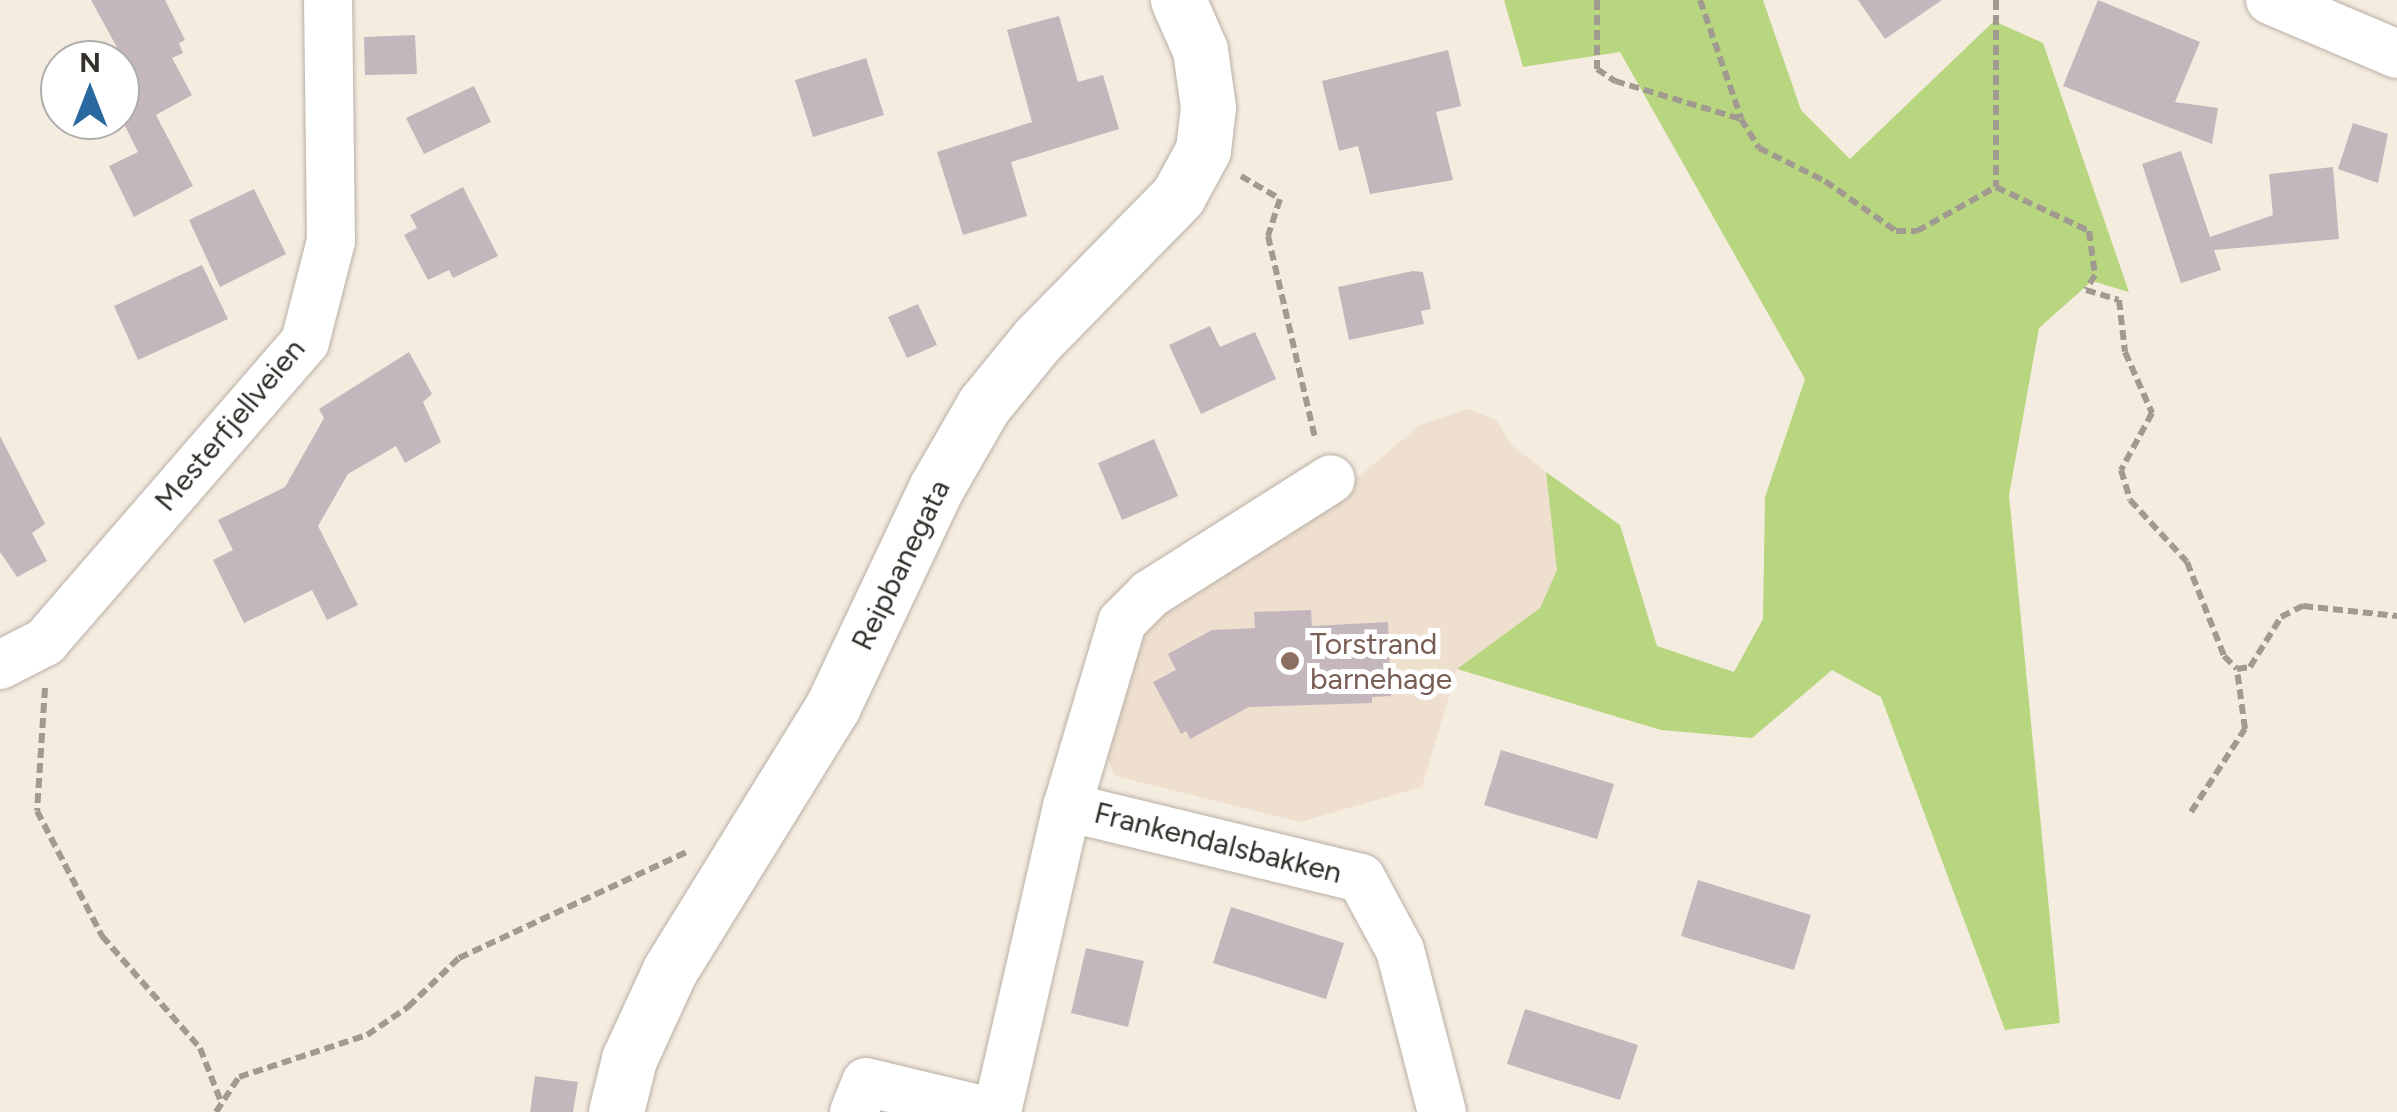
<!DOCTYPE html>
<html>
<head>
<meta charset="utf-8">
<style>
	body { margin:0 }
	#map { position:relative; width:2397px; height:1112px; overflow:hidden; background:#f5ece0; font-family:Figtree,sans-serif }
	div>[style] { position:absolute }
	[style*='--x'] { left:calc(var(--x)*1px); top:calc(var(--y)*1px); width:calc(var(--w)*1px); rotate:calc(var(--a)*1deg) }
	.built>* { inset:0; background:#eedfcf }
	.green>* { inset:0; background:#b8d580 }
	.building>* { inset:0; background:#c4b6bd }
	.path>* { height:6px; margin-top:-3px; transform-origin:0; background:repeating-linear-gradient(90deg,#a19a91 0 10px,transparent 0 15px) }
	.roads { filter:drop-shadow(0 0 2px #b9afa5) drop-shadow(0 0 2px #b9afa5) }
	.minor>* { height:48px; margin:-24px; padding:0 24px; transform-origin:24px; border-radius:24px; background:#fff }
	.major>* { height:55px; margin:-27.5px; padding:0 27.5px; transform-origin:27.5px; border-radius:27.5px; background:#fff }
	.dots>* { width:28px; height:28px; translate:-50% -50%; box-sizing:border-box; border:5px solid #fff; border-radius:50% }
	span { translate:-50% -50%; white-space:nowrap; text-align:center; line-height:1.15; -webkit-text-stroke:10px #fff; paint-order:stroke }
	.street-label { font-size:30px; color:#34312c }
	.education-label { font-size:30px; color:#785e54 }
	.left { translate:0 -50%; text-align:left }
	.north { position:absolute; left:40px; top:40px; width:100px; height:100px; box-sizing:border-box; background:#fff; border:2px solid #aeadab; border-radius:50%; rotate:0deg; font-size:28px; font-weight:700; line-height:40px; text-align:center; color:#34312c }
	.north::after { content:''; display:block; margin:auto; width:35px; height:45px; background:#2a69a0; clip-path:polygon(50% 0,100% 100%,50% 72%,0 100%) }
</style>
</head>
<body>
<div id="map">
	<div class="built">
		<i style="clip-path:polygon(1468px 409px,1496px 420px,1512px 445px,1546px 472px,1557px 570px,1540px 608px,1457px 669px,1422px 787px,1300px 822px,1115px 776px,1108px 759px,1147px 612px,1337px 495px,1420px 425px)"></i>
	</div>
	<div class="green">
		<i style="clip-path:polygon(1504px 0,1763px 0,1801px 110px,1850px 159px,1994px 21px,2043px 43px,2129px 292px,2092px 281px,2039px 328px,2009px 495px,2060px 1023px,2005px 1030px,1881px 697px,1832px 670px,1752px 738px,1661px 730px,1457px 669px,1540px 608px,1557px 570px,1546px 472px,1620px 525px,1657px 646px,1734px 672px,1763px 619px,1765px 497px,1805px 379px,1620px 52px,1523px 67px)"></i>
	</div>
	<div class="building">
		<i style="clip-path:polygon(91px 0,165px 0,185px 40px,179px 43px,183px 53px,172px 58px,192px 95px,156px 115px,193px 186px,134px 217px,109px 166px,138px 152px,120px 116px,120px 53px)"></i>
		<i style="clip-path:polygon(1858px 0,1942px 0,1885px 39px)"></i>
		<i style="clip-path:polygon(2098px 0,2200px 42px,2175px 102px,2218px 108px,2212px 144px,2063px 86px)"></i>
		<i style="clip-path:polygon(1059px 16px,1078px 82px,1103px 75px,1119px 129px,1011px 162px,1027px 216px,963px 235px,937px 152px,1032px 122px,1007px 30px)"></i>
		<i style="clip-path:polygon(415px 35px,417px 74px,365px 75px,364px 37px)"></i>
		<i style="clip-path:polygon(1448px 50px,1461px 106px,1436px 112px,1453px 180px,1370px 194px,1358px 146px,1339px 151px,1322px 81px)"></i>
		<i style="clip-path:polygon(866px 58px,884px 115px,813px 137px,795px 80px)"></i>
		<i style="clip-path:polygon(474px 86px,491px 122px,424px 154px,406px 118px)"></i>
		<i style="clip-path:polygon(2353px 123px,2388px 134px,2378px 183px,2338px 169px)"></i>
		<i style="clip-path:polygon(2181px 151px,2210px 237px,2273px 215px,2269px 174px,2333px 167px,2339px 239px,2214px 250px,2221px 270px,2181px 283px,2142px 164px)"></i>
		<i style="clip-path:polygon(463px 187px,498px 256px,453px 278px,449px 270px,428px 280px,404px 235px,417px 228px,410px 215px)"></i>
		<i style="clip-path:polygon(254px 189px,286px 254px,220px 287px,189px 220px)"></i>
		<i style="clip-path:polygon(202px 265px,228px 319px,138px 360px,114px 306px)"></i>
		<i style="clip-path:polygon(1413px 271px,1423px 272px,1431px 309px,1421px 311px,1424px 324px,1349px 340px,1338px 287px)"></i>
		<i style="clip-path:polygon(918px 304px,937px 345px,907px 358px,888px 317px)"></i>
		<i style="clip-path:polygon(1210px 326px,1220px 347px,1255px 332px,1276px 379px,1201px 414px,1169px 345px)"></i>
		<i style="clip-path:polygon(409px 352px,432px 394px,423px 402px,441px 442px,405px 463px,396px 446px,348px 474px,318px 526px,358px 605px,327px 620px,312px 590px,244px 623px,213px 560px,233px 550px,218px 520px,285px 487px,324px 418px,319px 409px)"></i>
		<i style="clip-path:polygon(0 436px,45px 524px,32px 533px,47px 561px,17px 577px,0 552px)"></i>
		<i style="clip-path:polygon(1154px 439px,1178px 496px,1122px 520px,1098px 463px)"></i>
		<i style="clip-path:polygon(1311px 610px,1312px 626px,1388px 622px,1391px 696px,1372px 697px,1372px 703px,1249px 707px,1190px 739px,1186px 731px,1181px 734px,1153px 682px,1176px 670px,1168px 654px,1212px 630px,1255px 628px,1254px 612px)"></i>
		<i style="clip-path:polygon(1501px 750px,1614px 784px,1597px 839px,1484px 805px)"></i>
		<i style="clip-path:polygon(1698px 880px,1811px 915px,1794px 970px,1681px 936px)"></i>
		<i style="clip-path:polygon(1231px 907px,1344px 943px,1326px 999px,1213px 963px)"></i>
		<i style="clip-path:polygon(1086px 948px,1144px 961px,1128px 1027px,1071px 1013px)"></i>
		<i style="clip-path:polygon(1525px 1009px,1638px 1045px,1620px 1100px,1507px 1064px)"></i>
		<i style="clip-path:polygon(535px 1076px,578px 1082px,573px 1112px,530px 1112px)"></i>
	</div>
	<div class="path">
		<i style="--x:1597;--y:0;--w:69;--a:90"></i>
		<i style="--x:1597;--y:69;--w:22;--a:34"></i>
		<i style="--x:1615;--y:81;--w:132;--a:16.8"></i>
		<i style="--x:1741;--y:119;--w:34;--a:58"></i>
		<i style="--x:1759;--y:148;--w:74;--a:26.6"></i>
		<i style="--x:1825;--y:181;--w:87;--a:35.2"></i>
		<i style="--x:1896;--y:231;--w:21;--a:0"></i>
		<i style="--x:1917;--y:231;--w:90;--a:-29.1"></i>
		<i style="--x:1996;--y:187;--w:103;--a:25.3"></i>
		<i style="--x:2089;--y:231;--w:44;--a:82.2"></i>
		<i style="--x:2095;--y:275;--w:17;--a:121"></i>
		<i style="--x:2086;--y:290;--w:34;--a:17"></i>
		<i style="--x:2119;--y:300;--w:52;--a:83.4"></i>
		<i style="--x:2125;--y:352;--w:67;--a:66.1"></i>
		<i style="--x:2152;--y:413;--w:65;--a:118.5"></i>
		<i style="--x:2121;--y:470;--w:31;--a:73"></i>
		<i style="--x:2130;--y:500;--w:84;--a:47.4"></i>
		<i style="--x:2187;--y:562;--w:101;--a:68.5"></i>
		<i style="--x:2224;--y:656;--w:18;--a:45"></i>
		<i style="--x:2237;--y:669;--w:13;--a:-9"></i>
		<i style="--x:2250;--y:667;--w:59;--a:-58.2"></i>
		<i style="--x:2281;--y:617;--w:25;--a:-27"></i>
		<i style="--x:2303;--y:606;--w:95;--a:6.1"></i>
		<i style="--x:1700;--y:0;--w:125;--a:70.8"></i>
		<i style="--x:1996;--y:0;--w:187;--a:90"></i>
		<i style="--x:1241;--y:176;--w:45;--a:30.5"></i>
		<i style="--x:1280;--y:199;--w:39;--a:108"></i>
		<i style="--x:1268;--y:236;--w:207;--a:76.9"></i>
		<i style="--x:45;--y:688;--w:123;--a:93.7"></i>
		<i style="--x:37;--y:811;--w:141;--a:62.5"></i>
		<i style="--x:102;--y:936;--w:149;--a:48.8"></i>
		<i style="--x:200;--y:1048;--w:58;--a:68.7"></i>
		<i style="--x:2191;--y:812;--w:99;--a:-57"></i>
		<i style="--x:2245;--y:729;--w:60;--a:-97.7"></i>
		<i style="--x:216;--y:1112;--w:42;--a:-56.7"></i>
		<i style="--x:239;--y:1077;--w:135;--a:-18.2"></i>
		<i style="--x:367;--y:1035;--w:50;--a:-34.3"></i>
		<i style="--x:408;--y:1007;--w:71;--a:-43.9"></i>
		<i style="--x:459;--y:958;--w:251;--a:-25"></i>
	</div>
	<div class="roads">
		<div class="minor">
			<i style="--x:2270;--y:0;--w:138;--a:23"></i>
			<i style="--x:0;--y:665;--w:51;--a:-27.1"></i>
			<i style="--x:45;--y:642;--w:397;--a:-49.1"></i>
			<i style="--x:305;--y:342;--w:104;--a:-75.6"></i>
			<i style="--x:331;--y:241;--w:241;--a:-90.7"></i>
			<i style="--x:1067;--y:807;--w:302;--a:13.6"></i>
			<i style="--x:1361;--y:878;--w:82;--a:61.6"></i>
			<i style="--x:1400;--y:950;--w:167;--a:75.5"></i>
			<i style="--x:854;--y:1112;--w:32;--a:-68"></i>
			<i style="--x:866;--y:1082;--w:129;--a:13.5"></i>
			<i style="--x:997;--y:1112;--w:313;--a:-77.1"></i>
			<i style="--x:1067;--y:807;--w:193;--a:-73.4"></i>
			<i style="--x:1122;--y:622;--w:40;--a:-45"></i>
			<i style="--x:1150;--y:594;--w:214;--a:-32.4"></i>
		</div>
		<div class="major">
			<i style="--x:616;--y:1112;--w:55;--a:-76.2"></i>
			<i style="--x:629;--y:1059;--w:98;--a:-65.3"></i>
			<i style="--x:670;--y:970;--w:310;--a:-58.3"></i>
			<i style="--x:833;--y:706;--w:241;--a:-64.7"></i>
			<i style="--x:936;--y:488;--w:96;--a:-60"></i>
			<i style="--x:984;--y:405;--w:84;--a:-50.8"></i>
			<i style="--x:1037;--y:340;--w:202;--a:-45.6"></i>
			<i style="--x:1178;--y:196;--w:52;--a:-61.5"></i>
			<i style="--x:1203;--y:150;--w:43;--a:-83.4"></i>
			<i style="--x:1208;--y:107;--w:58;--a:-98"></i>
			<i style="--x:1200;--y:50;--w:55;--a:-113.7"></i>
		</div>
	</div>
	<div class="dots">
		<i style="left:1290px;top:661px;background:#8d6e63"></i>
	</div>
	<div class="street-label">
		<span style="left:230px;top:425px;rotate:-50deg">Mesterfjellveien</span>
		<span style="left:901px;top:565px;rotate:-64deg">Reipbanegata</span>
		<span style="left:1218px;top:843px;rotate:14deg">Frankendalsbakken</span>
	</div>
	<div class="education-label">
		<span class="left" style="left:1310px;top:661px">Torstrand<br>barnehage</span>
	</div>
	<div class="north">N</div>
</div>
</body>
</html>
